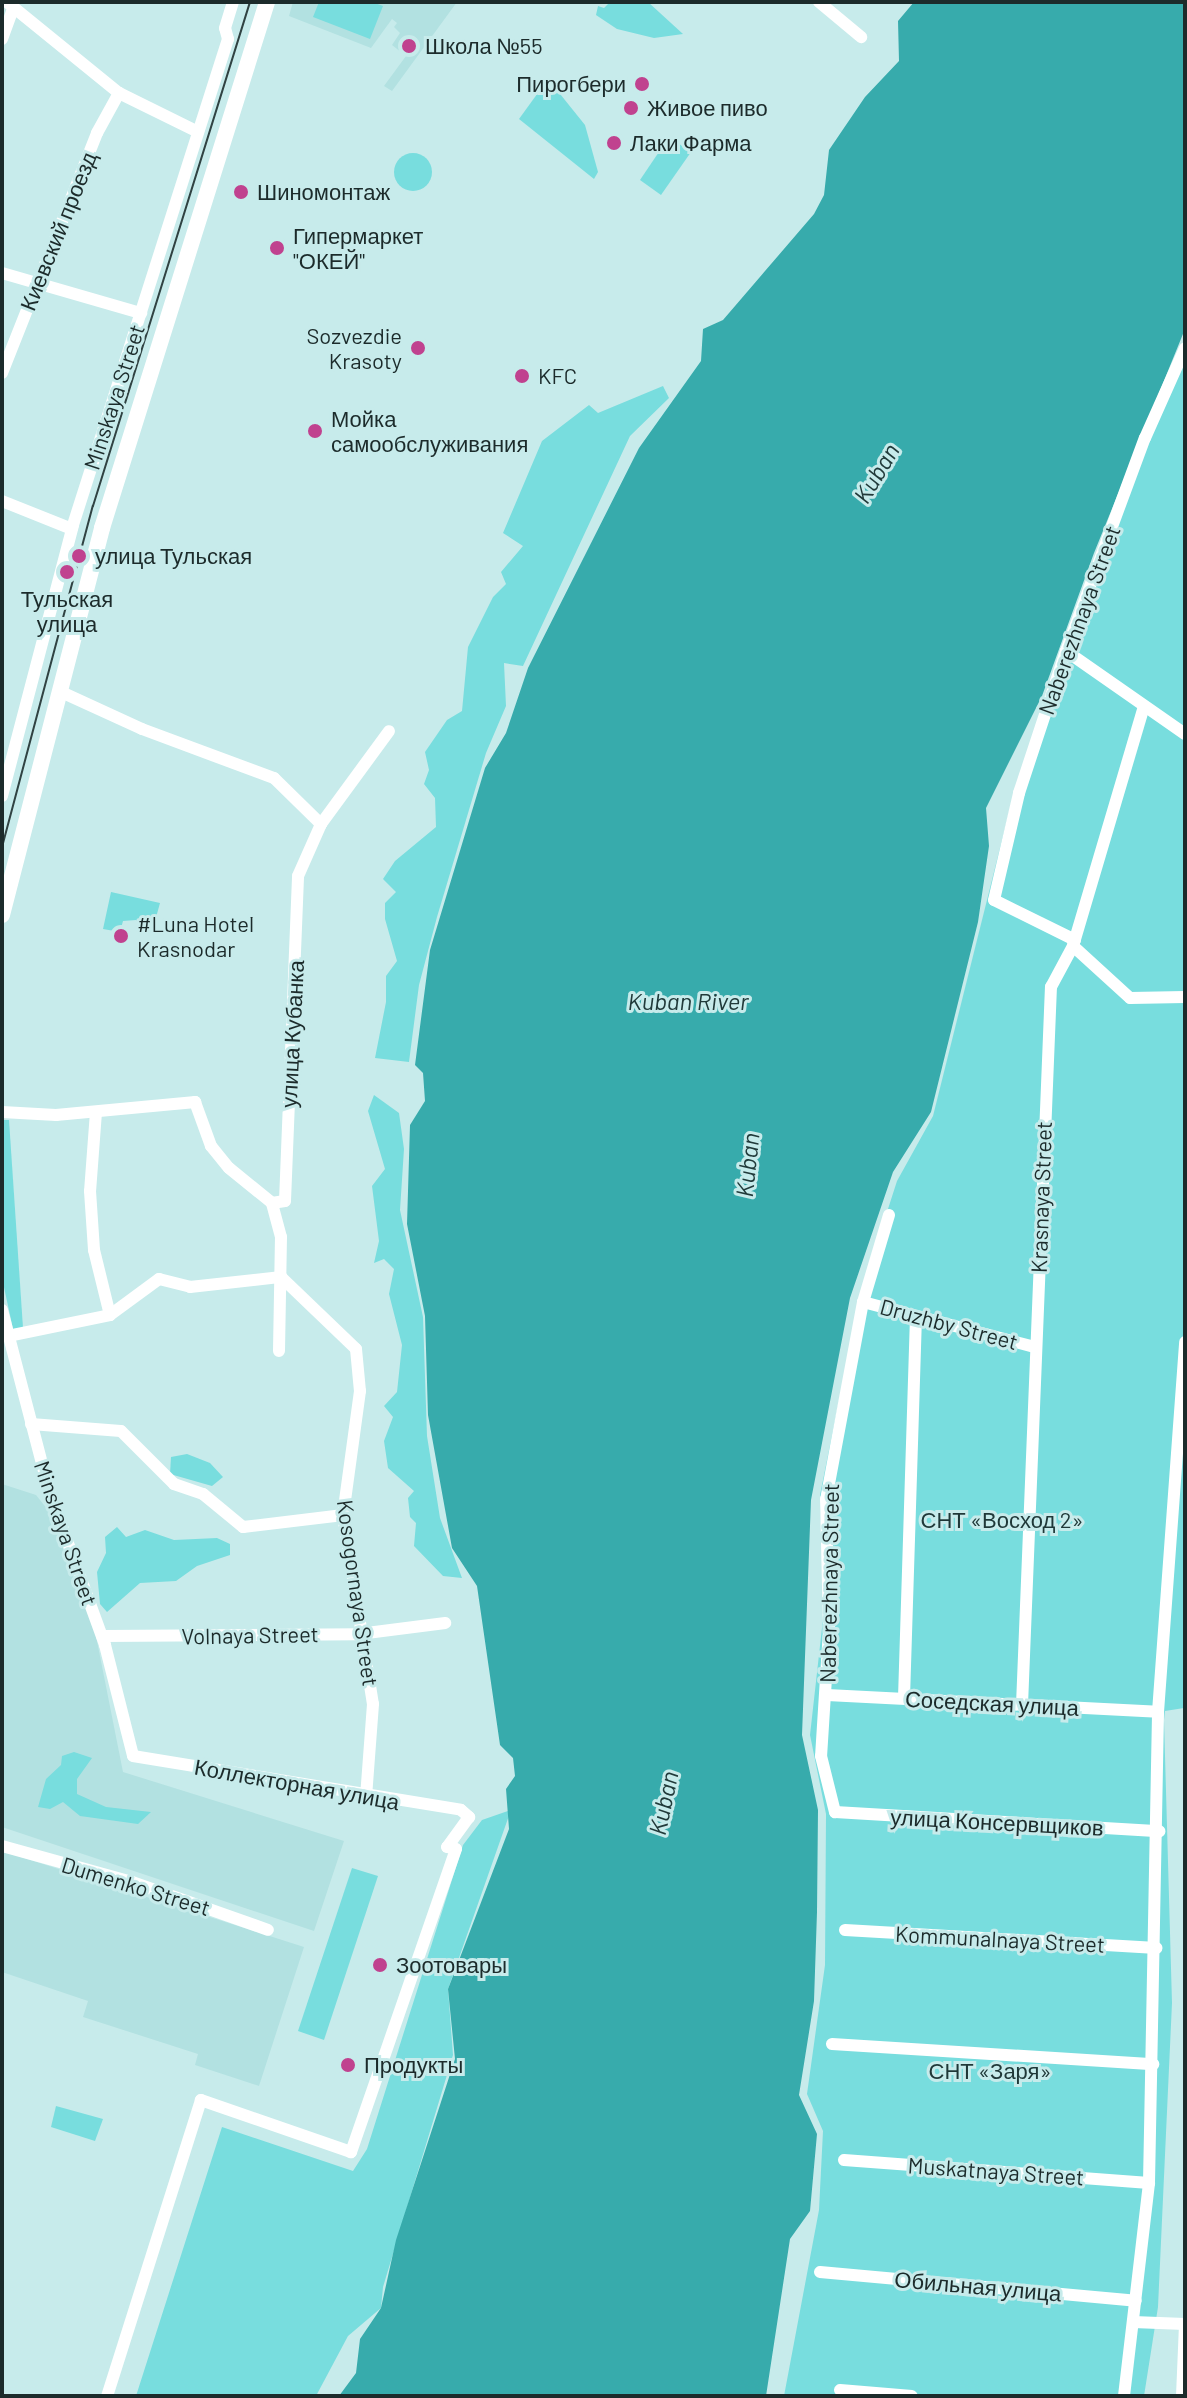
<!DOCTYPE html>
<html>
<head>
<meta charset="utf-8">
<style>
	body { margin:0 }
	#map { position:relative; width:1187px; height:2398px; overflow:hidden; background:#c7ebeb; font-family:Barlow,sans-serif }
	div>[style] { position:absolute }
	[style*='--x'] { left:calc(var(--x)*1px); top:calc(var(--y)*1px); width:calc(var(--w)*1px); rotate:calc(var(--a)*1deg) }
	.built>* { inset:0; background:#b2e1e1 }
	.green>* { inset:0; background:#78ddde }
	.round { border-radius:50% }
	.water>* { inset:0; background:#37abac }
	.minor>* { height:12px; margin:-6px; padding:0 6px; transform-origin:6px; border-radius:6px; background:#fff }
	.major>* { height:16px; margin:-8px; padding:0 8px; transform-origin:8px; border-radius:8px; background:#fff }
	.tram>* { height:2px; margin:-1px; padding:0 1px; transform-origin:1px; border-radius:1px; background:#304242 }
	.dots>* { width:22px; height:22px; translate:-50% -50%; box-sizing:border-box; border:4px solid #c7ebeb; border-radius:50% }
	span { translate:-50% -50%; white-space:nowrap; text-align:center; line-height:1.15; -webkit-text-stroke:6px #c7ebeb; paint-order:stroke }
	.poi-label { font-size:22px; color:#1c2b2b }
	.left { translate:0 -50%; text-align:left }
	.right { translate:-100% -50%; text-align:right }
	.street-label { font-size:22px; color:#1c2b2b }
	.park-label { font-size:22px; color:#1f3838 }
	.water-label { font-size:24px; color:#213a3a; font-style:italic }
	.frame { position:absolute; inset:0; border:4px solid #1c2b2b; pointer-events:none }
</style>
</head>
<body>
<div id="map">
	<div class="built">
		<i style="clip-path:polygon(293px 2px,457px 2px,392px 91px,384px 86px,406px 56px,392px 45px,400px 33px,394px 27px,397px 23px,392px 19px,371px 48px,289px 16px)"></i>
		<i style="clip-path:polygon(2px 1484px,36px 1495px,52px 1515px,95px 1631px,123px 1772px,344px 1841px,314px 1931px,2px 1827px)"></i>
		<i style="clip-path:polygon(2px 1851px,304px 1947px,259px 2086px,195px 2065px,198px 2054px,83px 2017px,88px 2001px,2px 1972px)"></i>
	</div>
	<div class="green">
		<i style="clip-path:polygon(319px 2px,372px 2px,383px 6px,370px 39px,313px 17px)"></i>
		<i style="clip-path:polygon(610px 2px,648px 2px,683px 34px,654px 38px,617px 29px,596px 15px,598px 6px,604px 8px)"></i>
		<i style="clip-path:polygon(548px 79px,585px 125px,598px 172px,594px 179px,519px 119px)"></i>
		<i style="clip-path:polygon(669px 137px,691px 152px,661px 195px,640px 180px)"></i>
		<i class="round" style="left:394px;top:153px;width:38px;height:38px"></i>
		<i style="clip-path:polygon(1185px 339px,1185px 1702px,1184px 1708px,1165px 1711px,1164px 1720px,1172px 2003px,1158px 2307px,1144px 2396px,784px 2396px,819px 2210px,823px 2131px,807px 2094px,825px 1965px,826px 1814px,810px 1735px,824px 1610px,820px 1495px,860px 1296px,897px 1181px,933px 1116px,1014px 792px)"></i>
		<i style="clip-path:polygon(663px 386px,669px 398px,630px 436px,523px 666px,504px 663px,506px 706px,486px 753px,437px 917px,419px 985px,409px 1062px,375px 1058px,386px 1002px,386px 976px,397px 961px,385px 919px,385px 903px,396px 892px,383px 879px,395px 861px,436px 827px,435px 798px,424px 784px,429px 770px,425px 752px,447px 720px,462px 711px,468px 647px,493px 597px,506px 584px,501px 572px,523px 546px,503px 533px,542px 441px,589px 405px,598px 413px)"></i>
		<i style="clip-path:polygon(111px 892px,160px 903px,152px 932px,136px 920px,123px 921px,120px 932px,103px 929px)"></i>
		<i style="clip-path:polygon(374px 1095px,399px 1113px,404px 1149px,400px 1210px,423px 1317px,427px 1436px,440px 1518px,462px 1578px,443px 1576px,414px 1546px,416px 1523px,410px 1517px,408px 1498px,414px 1491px,388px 1468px,384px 1441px,393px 1417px,384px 1406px,397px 1392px,402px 1345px,389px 1294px,394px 1269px,384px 1259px,374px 1263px,379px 1241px,372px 1186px,385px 1169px,368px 1111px)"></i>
		<i style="clip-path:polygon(2px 1120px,9px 1120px,23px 1328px,13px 1329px,2px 1278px)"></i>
		<i style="clip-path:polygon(187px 1454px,210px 1463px,223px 1477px,212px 1486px,170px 1474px,171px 1457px)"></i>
		<i style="clip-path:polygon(117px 1527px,126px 1537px,145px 1530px,174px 1540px,217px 1538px,230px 1544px,230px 1555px,197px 1566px,176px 1581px,140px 1583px,107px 1612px,100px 1604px,97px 1572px,106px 1553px,105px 1537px)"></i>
		<i style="clip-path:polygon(74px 1752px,92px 1758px,77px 1779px,77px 1794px,106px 1807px,151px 1812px,138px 1824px,80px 1816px,63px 1802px,50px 1809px,38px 1807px,46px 1779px,61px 1765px,62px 1756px)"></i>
		<i style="clip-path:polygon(511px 1810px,448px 1989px,453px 2055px,383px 2287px,381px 2308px,348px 2336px,316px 2396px,136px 2396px,222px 2127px,353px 2171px,367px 2149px,463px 1845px,482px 1820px)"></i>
		<i style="clip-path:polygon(352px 1868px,378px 1876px,324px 2040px,298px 2031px)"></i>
		<i style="clip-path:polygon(56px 2106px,103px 2119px,95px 2141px,51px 2127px)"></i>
	</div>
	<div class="water">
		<i style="clip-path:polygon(914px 2px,1185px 2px,1185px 329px,1094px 553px,1042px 696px,986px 808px,989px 846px,978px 922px,931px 1112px,893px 1172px,850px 1298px,811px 1500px,802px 1735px,818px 1810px,817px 1912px,814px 2001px,799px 2095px,817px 2134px,810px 2211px,790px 2239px,766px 2396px,339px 2396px,356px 2373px,360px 2339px,381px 2308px,396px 2240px,455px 2059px,448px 1989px,509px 1829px,506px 1789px,515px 1776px,513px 1758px,500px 1745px,477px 1586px,452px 1548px,428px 1415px,425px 1316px,407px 1224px,410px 1125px,425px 1101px,423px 1073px,415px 1065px,430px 950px,485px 768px,506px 733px,528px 668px,639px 448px,701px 361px,703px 329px,723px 320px,814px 214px,824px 195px,829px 150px,865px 97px,899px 61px,898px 21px)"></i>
	</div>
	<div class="minor">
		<i style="--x:7;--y:2;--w:144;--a:39.1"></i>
		<i style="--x:119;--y:93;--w:88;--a:26.3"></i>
		<i style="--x:819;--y:2;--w:55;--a:39.8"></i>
		<i style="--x:2;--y:39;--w:32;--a:-70"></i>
		<i style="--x:2;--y:273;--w:145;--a:16.1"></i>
		<i style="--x:2;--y:373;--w:258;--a:-68.4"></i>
		<i style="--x:97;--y:133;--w:46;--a:-61.2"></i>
		<i style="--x:2;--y:501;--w:75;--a:21.8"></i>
		<i style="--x:1066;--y:651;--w:145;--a:34.9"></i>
		<i style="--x:59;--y:691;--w:91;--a:24.6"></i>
		<i style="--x:142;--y:729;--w:141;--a:20.4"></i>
		<i style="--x:274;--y:778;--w:66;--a:44.4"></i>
		<i style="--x:2;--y:796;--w:280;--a:-75.3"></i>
		<i style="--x:73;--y:525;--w:510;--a:-72.31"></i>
		<i style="--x:228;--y:39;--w:11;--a:-105"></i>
		<i style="--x:225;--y:28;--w:27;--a:-73"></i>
		<i style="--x:1075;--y:940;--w:90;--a:-153.7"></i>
		<i style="--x:994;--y:900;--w:110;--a:-76.8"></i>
		<i style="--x:1019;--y:793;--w:150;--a:-71.7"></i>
		<i style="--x:1066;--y:651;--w:227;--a:-69.7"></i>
		<i style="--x:1145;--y:438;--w:98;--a:-66"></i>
		<i style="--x:1073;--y:946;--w:77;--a:42.4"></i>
		<i style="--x:1130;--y:998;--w:55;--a:-1"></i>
		<i style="--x:2;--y:1112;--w:54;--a:3.2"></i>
		<i style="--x:56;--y:1115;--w:140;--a:-5.3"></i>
		<i style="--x:195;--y:1102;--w:47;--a:70"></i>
		<i style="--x:211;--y:1146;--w:28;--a:51"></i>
		<i style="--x:229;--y:1168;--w:55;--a:39.1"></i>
		<i style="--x:96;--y:1112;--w:79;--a:94.3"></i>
		<i style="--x:90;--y:1191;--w:59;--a:86.1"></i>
		<i style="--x:94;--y:1250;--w:67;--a:76.2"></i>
		<i style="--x:889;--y:1215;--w:91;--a:106.6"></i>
		<i style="--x:863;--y:1302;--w:200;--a:100.6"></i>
		<i style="--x:826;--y:1499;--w:131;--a:88.7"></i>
		<i style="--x:829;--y:1630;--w:126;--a:93.6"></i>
		<i style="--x:821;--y:1756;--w:58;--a:76"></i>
		<i style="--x:835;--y:1812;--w:325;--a:3.4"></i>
		<i style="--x:863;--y:1302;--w:177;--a:14.7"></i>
		<i style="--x:2;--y:1310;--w:187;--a:75.4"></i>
		<i style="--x:49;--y:1491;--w:164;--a:70"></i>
		<i style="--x:105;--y:1645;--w:114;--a:75.8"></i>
		<i style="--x:133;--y:1756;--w:332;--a:9.3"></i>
		<i style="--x:461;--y:1810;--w:11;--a:41"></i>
		<i style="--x:469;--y:1817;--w:37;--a:126"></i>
		<i style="--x:447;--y:1847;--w:9;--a:13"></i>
		<i style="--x:456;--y:1849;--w:321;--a:109.1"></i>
		<i style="--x:351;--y:2152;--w:159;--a:-160.9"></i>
		<i style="--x:201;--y:2100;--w:311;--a:107.6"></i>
		<i style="--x:8;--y:1336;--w:104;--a:-11.6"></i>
		<i style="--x:110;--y:1315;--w:61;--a:-36.3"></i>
		<i style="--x:159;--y:1279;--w:32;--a:14"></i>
		<i style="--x:190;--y:1287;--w:92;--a:-6.3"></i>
		<i style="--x:281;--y:1277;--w:104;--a:43.8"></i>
		<i style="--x:356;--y:1349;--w:42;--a:84.6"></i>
		<i style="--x:360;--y:1391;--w:125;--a:97.8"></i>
		<i style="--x:343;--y:1515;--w:191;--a:81"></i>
		<i style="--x:373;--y:1704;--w:94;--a:94.3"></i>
		<i style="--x:279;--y:1351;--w:114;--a:-89"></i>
		<i style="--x:281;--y:1237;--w:35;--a:-105"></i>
		<i style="--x:272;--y:1203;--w:13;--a:-9"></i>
		<i style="--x:285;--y:1201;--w:325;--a:-87.7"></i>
		<i style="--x:298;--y:876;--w:57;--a:-66.1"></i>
		<i style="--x:321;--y:824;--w:115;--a:-53.8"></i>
		<i style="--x:31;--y:1424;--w:90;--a:4.4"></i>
		<i style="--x:121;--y:1431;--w:75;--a:45"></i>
		<i style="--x:174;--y:1484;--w:31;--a:19"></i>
		<i style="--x:203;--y:1494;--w:52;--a:39.5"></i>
		<i style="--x:243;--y:1527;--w:101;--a:-6.8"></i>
		<i style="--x:102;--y:1636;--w:257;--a:-0.4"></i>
		<i style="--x:359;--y:1634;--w:87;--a:-7.3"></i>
		<i style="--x:827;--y:1695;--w:331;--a:2.9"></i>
		<i style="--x:904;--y:1698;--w:381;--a:-88.2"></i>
		<i style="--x:1022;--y:1705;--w:719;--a:-87.69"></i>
		<i style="--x:1051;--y:987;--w:47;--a:-61.8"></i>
		<i style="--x:1073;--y:946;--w:250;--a:-73.5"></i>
		<i style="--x:2;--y:1846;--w:135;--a:15.5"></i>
		<i style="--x:132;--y:1882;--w:144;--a:19.4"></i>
		<i style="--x:845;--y:1930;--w:312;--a:3.3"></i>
		<i style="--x:832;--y:2044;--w:322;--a:3.6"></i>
		<i style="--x:844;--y:2160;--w:306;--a:4.3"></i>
		<i style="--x:820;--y:2272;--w:317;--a:5.2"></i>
		<i style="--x:1133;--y:2322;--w:52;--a:2.2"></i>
		<i style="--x:840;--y:2390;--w:72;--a:4.8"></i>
		<i style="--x:1124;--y:2396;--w:214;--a:-83.3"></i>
		<i style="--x:1149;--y:2183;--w:471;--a:-88.9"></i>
		<i style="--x:1158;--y:1712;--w:371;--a:-85.8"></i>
		<i style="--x:1182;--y:2396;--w:72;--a:-87.6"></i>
	</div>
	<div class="major">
		<i style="--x:2;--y:915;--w:400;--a:-75.5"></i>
		<i style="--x:102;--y:528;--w:551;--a:-72.58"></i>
	</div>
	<div class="tram">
		<i style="--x:2;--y:847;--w:353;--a:-75.1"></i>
		<i style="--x:93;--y:506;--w:528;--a:-72.7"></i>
	</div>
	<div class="dots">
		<i style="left:409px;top:46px;background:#c0428f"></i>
		<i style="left:642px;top:84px;background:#c0428f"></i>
		<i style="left:631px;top:108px;background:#c0428f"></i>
		<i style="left:614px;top:143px;background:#c0428f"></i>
		<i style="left:241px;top:192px;background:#c0428f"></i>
		<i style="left:277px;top:248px;background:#c0428f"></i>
		<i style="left:418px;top:348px;background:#c0428f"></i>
		<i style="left:522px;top:376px;background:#c0428f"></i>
		<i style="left:315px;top:431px;background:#c0428f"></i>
		<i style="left:79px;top:556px;background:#c0428f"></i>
		<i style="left:67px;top:572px;background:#c0428f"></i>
		<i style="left:121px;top:936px;background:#c0428f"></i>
		<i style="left:380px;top:1965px;background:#c0428f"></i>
		<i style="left:348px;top:2065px;background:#c0428f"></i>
	</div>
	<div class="poi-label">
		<span class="left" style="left:425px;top:46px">Школа №55</span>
		<span class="right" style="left:626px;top:84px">Пирогбери</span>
		<span class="left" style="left:647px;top:108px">Живое пиво</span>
		<span class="left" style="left:630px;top:143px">Лаки Фарма</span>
		<span class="left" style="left:257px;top:192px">Шиномонтаж</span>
		<span class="left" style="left:293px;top:248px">Гипермаркет<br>"ОКЕЙ"</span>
		<span class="right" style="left:402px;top:348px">Sozvezdie<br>Krasoty</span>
		<span class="left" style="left:538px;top:376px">KFC</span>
		<span class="left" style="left:331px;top:431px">Мойка<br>самообслуживания</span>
		<span class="left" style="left:95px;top:556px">улица Тульская</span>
		<span style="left:67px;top:611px">Тульская<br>улица</span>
		<span class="left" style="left:137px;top:936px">#Luna Hotel<br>Krasnodar</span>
		<span class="left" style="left:396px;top:1965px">Зоотовары</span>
		<span class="left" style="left:364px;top:2065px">Продукты</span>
	</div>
	<div class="street-label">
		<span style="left:58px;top:231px;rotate:-68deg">Киевский проезд</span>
		<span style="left:114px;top:397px;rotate:-72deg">Minskaya Street</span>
		<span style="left:1079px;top:620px;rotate:-70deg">Naberezhnaya Street</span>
		<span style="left:292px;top:1034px;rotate:-87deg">улица Кубанка</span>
		<span style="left:1041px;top:1197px;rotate:-88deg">Krasnaya Street</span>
		<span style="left:949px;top:1324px;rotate:15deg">Druzhby Street</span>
		<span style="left:66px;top:1533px;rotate:71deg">Minskaya Street</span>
		<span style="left:829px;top:1583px;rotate:-89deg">Naberezhnaya Street</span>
		<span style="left:358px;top:1593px;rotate:82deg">Kosogornaya Street</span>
		<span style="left:250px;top:1635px;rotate:-1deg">Volnaya Street</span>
		<span style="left:992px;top:1703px;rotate:3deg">Соседская улица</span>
		<span style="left:297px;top:1784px;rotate:10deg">Коллекторная улица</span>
		<span style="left:997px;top:1822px;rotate:3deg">улица Консервщиков</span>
		<span style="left:136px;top:1886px;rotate:17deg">Dumenko Street</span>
		<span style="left:1000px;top:1939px;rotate:3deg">Kommunalnaya Street</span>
		<span style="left:996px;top:2171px;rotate:4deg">Muskatnaya Street</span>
		<span style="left:978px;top:2286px;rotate:5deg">Обильная улица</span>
	</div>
	<div class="park-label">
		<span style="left:1002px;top:1520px">СНТ «Восход 2»</span>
		<span style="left:990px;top:2071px">СНТ «Заря»</span>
	</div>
	<div class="water-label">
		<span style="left:876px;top:473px;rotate:-59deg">Kuban</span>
		<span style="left:688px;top:1001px">Kuban River</span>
		<span style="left:747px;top:1165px;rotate:-84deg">Kuban</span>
		<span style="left:663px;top:1803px;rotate:-78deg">Kuban</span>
	</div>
	<div class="frame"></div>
</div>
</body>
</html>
